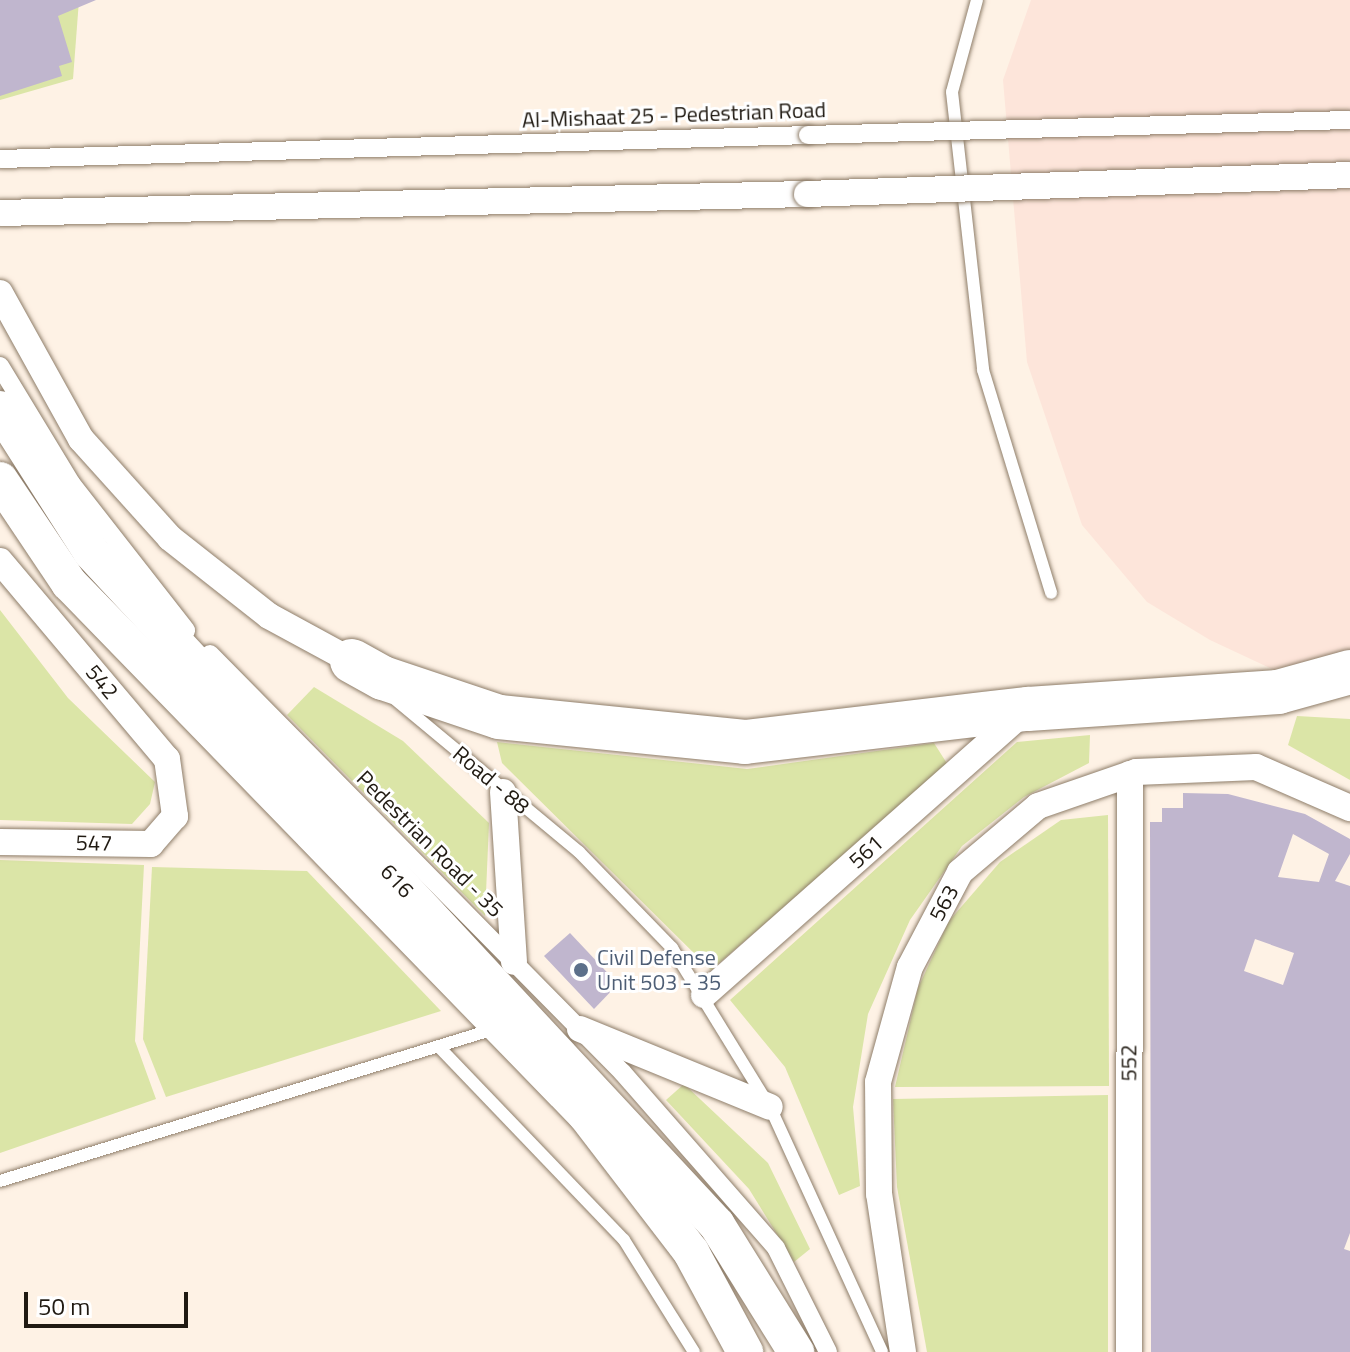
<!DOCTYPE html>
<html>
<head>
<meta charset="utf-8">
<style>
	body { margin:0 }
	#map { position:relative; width:1350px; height:1352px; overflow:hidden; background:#fef2e5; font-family:"Titillium Web",sans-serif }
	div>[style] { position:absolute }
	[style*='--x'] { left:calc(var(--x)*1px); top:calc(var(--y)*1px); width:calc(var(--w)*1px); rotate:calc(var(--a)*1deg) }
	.industrial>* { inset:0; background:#fde5da }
	.green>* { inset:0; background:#dbe5a7 }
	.building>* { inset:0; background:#c0b6ce }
	.roads { filter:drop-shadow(0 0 2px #8e7d69) drop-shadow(0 0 2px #8e7d69) }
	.service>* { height:12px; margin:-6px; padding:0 6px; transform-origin:6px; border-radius:6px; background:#fff }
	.pedestrian>* { height:18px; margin:-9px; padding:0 9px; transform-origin:9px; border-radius:9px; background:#fff }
	.minor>* { height:26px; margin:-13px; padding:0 13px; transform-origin:13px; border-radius:13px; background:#fff }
	.secondary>* { height:36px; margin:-18px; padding:0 18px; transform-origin:18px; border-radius:18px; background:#fff }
	.motorway>* { height:44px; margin:-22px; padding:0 22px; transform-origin:22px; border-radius:22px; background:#fff }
	.bridges { filter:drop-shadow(0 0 2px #8e7d69) drop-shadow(0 0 2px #8e7d69) }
	.pedestrian-bridge>* { height:18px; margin:-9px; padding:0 9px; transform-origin:9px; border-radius:9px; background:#fff }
	.minor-bridge>* { height:26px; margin:-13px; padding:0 13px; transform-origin:13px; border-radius:13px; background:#fff }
	.dots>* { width:22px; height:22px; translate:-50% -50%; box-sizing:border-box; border:4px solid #fff; border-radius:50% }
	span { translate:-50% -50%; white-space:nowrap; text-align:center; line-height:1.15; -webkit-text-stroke:6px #fff; paint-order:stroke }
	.street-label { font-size:22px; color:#201a12 }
	.service-label { font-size:22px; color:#4e5e75 }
	.left { translate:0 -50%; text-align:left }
	.scale { position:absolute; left:24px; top:1292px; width:164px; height:36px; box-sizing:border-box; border:4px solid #201a12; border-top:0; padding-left:10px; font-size:24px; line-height:28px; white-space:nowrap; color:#201a12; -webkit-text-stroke:6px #fff; paint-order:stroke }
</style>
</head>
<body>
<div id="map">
	<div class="industrial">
		<i style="clip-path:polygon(1031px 0,1350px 0,1350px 654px,1283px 674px,1210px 640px,1147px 602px,1082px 525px,1027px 362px,1003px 80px)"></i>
	</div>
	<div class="green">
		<i style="clip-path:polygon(0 0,79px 0,73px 79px,0 100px)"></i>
		<i style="clip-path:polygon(0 610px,68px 698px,155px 782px,150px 804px,132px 824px,0 820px)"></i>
		<i style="clip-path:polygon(314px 687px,403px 741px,489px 823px,485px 916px,287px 715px)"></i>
		<i style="clip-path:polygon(1297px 716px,1350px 719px,1350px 780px,1288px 745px)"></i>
		<i style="clip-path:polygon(1090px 735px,1089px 763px,1024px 797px,962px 846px,910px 920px,868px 1014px,853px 1107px,860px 1186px,839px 1195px,785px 1067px,730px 1000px,1017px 742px)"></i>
		<i style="clip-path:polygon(497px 742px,747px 769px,934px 743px,948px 765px,711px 970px,502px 763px)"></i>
		<i style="clip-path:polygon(1108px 815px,1109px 1086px,895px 1087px,918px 988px,949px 921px,1000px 862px,1061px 820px)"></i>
		<i style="clip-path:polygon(0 860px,144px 865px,135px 1041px,156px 1099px,0 1153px)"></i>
		<i style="clip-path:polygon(152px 867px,307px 871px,441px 1011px,166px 1097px,143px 1039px)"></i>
		<i style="clip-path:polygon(684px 1084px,768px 1163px,810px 1249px,794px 1262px,749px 1189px,666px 1100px)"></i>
		<i style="clip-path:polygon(1108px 1095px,1108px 1352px,927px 1352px,897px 1187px,893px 1099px)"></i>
	</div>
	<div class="building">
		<i style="clip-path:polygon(0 0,96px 0,58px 16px,72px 62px,59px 66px,62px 76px,0 96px)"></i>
		<i style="clip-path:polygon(evenodd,1183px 793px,1228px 794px,1305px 814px,1350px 839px,1350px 854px,1335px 881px,1350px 886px,1350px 1233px,1344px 1249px,1350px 1251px,1350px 1352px,1151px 1352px,1150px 822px,1162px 822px,1162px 808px,1183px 808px,1183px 793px,1293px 834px,1329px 854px,1319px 882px,1278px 877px,1293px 834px,1183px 793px,1255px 939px,1294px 953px,1283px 985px,1244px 971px,1255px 939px)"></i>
		<i style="clip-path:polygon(570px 933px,618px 984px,594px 1009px,544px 956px)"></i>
	</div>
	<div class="roads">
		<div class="service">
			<i style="--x:977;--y:0;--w:95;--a:105.2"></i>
			<i style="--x:952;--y:92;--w:280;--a:83.6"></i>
			<i style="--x:983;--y:370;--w:233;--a:73"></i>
			<i style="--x:396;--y:700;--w:238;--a:39.7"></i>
			<i style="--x:579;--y:852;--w:134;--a:45.9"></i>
			<i style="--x:672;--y:948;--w:187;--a:58.4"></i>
			<i style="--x:770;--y:1107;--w:269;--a:65.4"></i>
			<i style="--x:439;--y:1047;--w:267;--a:46.2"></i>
			<i style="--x:624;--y:1240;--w:132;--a:58"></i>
			<i style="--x:0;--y:1181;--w:517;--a:-17.1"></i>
		</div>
		<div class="pedestrian">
			<i style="--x:0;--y:159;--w:808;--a:-1.7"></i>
			<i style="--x:0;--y:366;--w:137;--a:58.7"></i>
			<i style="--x:71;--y:483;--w:187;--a:52"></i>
			<i style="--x:210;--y:654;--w:588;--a:45.41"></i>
			<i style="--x:623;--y:1073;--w:232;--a:48.8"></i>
			<i style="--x:776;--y:1248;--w:116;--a:63.4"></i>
		</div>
		<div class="minor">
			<i style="--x:0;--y:213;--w:807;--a:-1.35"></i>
			<i style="--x:0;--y:293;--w:167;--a:61"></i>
			<i style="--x:81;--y:439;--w:133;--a:48"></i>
			<i style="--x:170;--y:538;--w:126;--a:38.2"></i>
			<i style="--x:269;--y:616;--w:94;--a:28.5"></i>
			<i style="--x:0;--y:561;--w:259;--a:49.9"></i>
			<i style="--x:167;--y:759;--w:58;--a:82"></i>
			<i style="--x:175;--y:816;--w:37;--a:131"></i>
			<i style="--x:151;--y:844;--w:151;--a:-179.2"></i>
			<i style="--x:503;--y:792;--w:170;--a:86.3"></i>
			<i style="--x:704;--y:995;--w:429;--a:-41.5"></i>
			<i style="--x:580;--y:1029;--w:205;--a:22.3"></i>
			<i style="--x:903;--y:1352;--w:160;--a:-98.6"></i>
			<i style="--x:879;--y:1194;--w:112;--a:-90.5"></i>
			<i style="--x:878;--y:1082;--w:119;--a:-74.5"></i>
			<i style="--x:910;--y:967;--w:107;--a:-62.2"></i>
			<i style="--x:960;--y:872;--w:102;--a:-40.2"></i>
			<i style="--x:1038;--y:806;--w:104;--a:-19.1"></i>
			<i style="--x:1136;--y:772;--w:120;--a:-2.4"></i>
			<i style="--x:1256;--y:767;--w:103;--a:23.6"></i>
			<i style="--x:1129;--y:1352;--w:578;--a:-89.9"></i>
		</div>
		<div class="secondary">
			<i style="--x:0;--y:409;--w:169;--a:57.5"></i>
			<i style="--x:91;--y:552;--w:919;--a:47.07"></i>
			<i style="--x:717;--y:1225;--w:150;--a:58.1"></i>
			<i style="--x:0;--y:480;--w:124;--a:56.2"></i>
			<i style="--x:69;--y:583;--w:742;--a:45.82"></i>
			<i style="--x:586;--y:1115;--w:173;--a:52.5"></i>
			<i style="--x:691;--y:1252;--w:114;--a:61.6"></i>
		</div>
		<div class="motorway">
			<i style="--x:352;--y:661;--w:35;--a:29"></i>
			<i style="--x:383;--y:678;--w:122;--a:18.6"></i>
			<i style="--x:499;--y:717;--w:247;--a:5.8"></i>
			<i style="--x:745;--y:742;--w:285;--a:-6.7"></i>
			<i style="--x:1028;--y:709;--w:251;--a:-3.9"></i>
			<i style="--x:1278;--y:692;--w:75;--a:-15.5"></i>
		</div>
	</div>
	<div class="bridges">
		<div class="pedestrian-bridge">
			<i style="--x:808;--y:135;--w:542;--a:-1.59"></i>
		</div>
		<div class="minor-bridge">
			<i style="--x:807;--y:194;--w:543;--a:-2"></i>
		</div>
	</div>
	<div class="dots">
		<i style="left:581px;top:970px;background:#5c6f8a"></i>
	</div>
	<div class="street-label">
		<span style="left:674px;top:115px;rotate:-2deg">Al-Mishaat 25 - Pedestrian Road</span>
		<span style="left:102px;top:682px;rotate:50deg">542</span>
		<span style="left:491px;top:780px;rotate:40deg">Road - 88</span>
		<span style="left:94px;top:843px;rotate:1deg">547</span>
		<span style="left:430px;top:844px;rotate:45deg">Pedestrian Road - 35</span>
		<span style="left:866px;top:852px;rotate:-42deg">561</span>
		<span style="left:397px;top:881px;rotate:47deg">616</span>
		<span style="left:944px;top:903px;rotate:-62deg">563</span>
		<span style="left:1129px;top:1063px;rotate:-90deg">552</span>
	</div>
	<div class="service-label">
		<span class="left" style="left:597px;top:970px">Civil Defense<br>Unit 503 - 35</span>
	</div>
	<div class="scale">50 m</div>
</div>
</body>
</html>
